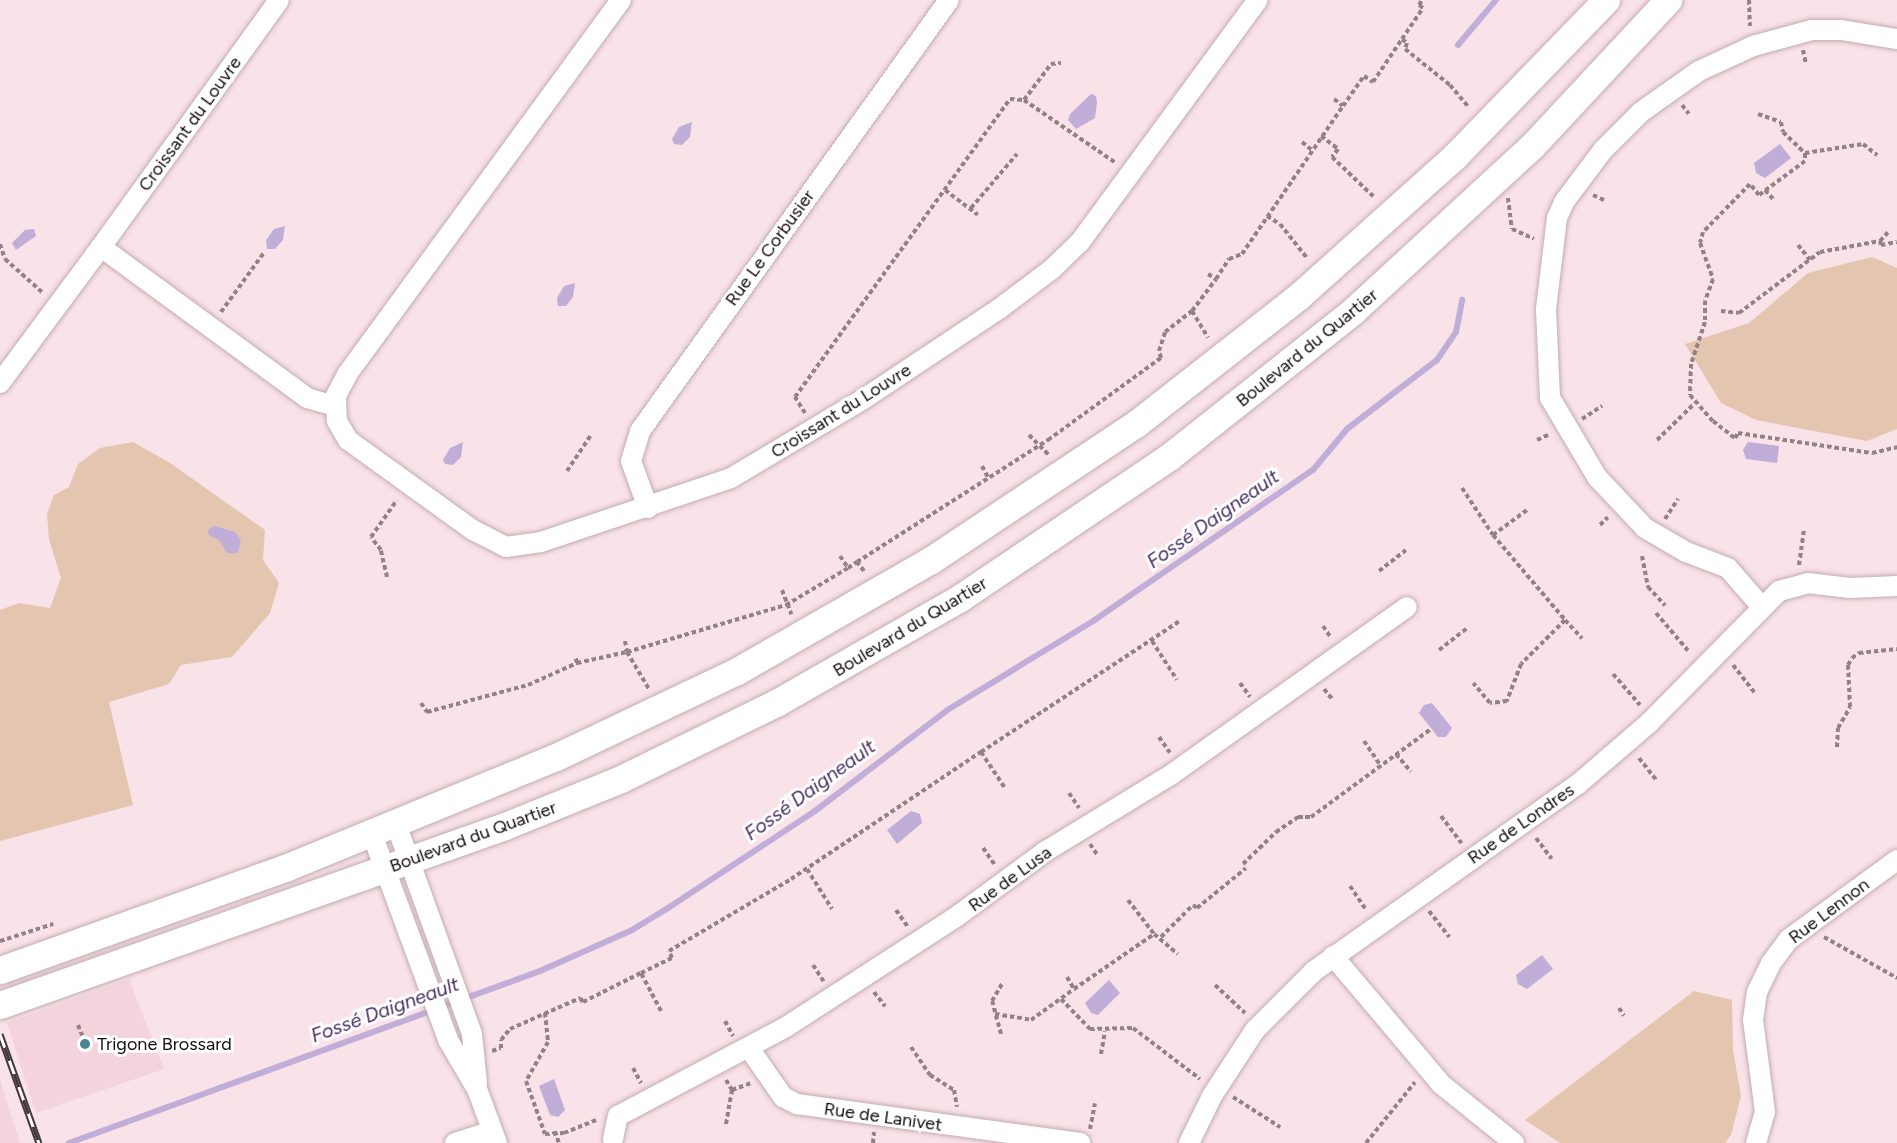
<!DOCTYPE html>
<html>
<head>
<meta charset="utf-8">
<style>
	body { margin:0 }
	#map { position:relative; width:1897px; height:1143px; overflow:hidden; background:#f9e2e8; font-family:Figtree,sans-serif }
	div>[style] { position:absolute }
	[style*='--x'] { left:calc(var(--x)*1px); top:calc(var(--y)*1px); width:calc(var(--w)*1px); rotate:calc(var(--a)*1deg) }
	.built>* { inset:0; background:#f3d4dc }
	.green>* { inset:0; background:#e4c5b0 }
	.water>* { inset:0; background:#c0aed8 }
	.stream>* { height:6px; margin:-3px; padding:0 3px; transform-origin:3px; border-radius:3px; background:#c0aed8 }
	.path>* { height:4px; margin-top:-2px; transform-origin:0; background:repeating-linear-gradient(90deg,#928286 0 4.5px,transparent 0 7.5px) }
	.roads { filter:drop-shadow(0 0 2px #c2acb1) drop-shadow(0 0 2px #c2acb1) }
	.street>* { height:20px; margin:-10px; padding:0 10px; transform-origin:10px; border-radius:10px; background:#fff }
	.secondary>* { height:27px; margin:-13.5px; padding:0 13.5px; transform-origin:13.5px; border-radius:13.5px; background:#fff }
	.rail>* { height:7px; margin-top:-3.5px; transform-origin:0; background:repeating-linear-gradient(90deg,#fff 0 14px,#43393c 0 28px); box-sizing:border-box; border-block:2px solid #43393c }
	.dots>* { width:16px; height:16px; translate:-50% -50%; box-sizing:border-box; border:3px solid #fff; border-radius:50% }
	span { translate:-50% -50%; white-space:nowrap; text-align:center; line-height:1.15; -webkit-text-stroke:6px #fff; paint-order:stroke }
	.street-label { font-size:18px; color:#130c0e }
	.poi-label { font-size:18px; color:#130c0e }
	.left { translate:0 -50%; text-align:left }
	.water-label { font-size:20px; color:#482e63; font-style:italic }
</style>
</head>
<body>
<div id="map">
	<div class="built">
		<i style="clip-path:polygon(129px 979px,164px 1069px,36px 1113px,7px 1023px)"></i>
		<i style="clip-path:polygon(0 1080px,20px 1143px,0 1143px)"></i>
	</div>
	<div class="green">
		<i style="clip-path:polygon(1872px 257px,1897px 268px,1897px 429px,1867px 441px,1756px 420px,1721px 403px,1685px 344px,1749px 323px,1808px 273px)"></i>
		<i style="clip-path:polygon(133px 442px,170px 463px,265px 530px,263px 560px,279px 583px,270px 613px,232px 657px,181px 665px,169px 684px,109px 702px,133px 805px,0 841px,0 610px,19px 603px,50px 608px,61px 578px,49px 539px,47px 514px,54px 495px,69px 487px,78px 464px,100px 448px)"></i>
		<i style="clip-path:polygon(1694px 991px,1732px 1000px,1733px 1050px,1741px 1096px,1731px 1135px,1725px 1143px,1560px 1143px,1525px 1120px)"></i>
	</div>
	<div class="water">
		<i style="clip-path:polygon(1091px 94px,1096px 96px,1097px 102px,1095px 118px,1076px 129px,1068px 120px,1070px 114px)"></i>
		<i style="clip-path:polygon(692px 122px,690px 137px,682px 145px,674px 144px,672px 139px,679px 127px)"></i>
		<i style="clip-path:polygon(1780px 144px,1791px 158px,1765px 178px,1756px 173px,1754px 163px)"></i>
		<i style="clip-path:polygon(285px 226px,283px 240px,275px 249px,267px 249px,266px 240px,274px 229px)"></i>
		<i style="clip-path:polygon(25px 230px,34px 229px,36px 236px,16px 250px,12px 243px)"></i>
		<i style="clip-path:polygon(575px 283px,573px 297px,566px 306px,558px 306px,557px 298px,564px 286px)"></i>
		<i style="clip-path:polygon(463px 442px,461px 457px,453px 465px,445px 464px,443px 460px,450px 448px)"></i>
		<i style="clip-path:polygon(1748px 442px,1779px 446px,1777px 463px,1746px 459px,1743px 450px)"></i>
		<i style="clip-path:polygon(215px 526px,235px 532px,241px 540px,238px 553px,227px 553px,219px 540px,210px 536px,207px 530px)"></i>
		<i style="clip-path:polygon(1432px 703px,1452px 728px,1446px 737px,1438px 737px,1419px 713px,1424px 705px)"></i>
		<i style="clip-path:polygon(911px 811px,920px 814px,922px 823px,897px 844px,887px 830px)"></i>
		<i style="clip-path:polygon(1542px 955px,1553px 969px,1527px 989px,1518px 984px,1516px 975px)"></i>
		<i style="clip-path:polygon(1109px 980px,1120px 993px,1098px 1015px,1091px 1013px,1085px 1003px)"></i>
		<i style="clip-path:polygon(554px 1079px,565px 1110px,558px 1117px,550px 1115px,539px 1086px)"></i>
	</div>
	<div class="stream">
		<i style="--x:1458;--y:45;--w:59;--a:-49.8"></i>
		<i style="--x:69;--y:1143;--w:501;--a:-20.06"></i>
		<i style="--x:540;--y:971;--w:101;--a:-24"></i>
		<i style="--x:632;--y:930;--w:42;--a:-31.4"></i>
		<i style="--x:668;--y:908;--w:176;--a:-33.4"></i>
		<i style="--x:815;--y:811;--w:168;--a:-37.3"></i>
		<i style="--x:949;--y:709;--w:169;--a:-31.4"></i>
		<i style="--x:1093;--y:621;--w:267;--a:-34.5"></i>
		<i style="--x:1313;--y:470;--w:53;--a:-50.3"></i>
		<i style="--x:1347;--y:429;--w:113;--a:-37.5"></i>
		<i style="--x:1437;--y:360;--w:34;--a:-56"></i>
		<i style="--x:1456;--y:332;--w:33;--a:-79"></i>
	</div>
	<div class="path">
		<i style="--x:1749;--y:0;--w:26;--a:88"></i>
		<i style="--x:1402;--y:39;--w:37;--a:-56"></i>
		<i style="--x:1423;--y:8;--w:5;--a:-143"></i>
		<i style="--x:1419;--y:5;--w:6;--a:-59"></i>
		<i style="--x:1803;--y:50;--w:14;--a:78"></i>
		<i style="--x:1334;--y:99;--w:11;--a:38"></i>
		<i style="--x:1343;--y:106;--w:37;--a:-55"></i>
		<i style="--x:1364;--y:76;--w:11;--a:34"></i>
		<i style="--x:1373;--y:82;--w:52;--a:-56"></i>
		<i style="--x:1402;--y:39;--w:6;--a:39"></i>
		<i style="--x:1407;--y:43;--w:6;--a:108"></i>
		<i style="--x:1405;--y:49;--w:58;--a:38.7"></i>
		<i style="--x:1450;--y:85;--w:30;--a:50"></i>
		<i style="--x:1024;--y:100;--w:112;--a:34.4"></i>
		<i style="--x:1682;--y:105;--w:11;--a:52"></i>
		<i style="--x:1758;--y:114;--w:24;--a:19"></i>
		<i style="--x:1781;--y:122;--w:10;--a:79"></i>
		<i style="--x:1783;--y:132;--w:30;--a:44"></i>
		<i style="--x:1805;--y:153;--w:59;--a:-8.8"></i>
		<i style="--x:1863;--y:144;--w:18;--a:38"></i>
		<i style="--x:1321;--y:136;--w:21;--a:37"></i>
		<i style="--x:1338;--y:149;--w:10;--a:127"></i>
		<i style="--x:1332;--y:157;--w:58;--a:43.6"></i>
		<i style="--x:1302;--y:142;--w:13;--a:39"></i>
		<i style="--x:1805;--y:153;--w:8;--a:90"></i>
		<i style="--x:1805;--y:161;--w:57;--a:143.5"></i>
		<i style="--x:1759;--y:195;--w:14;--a:-129"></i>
		<i style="--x:1750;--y:184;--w:67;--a:134.4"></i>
		<i style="--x:1703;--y:232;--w:11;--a:105"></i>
		<i style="--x:1700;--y:243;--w:38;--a:70"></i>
		<i style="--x:1713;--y:279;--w:23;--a:110"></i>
		<i style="--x:1705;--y:301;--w:21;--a:90"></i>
		<i style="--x:1705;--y:322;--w:44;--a:108.4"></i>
		<i style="--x:1691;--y:364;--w:31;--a:92"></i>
		<i style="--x:1690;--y:395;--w:35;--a:49"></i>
		<i style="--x:1713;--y:421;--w:28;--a:38"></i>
		<i style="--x:1735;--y:438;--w:6;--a:-59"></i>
		<i style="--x:1738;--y:433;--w:135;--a:8.5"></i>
		<i style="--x:1872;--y:453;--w:26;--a:-13"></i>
		<i style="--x:945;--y:190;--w:41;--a:37.1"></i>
		<i style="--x:1765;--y:190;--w:13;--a:48"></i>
		<i style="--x:1593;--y:195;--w:14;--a:25"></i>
		<i style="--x:1508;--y:198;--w:31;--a:83"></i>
		<i style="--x:1512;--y:229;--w:24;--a:24"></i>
		<i style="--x:971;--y:208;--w:71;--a:-49.6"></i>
		<i style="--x:1267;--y:216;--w:15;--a:32"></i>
		<i style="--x:1280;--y:224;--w:43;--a:51.5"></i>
		<i style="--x:1880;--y:241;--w:4;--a:76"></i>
		<i style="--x:1881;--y:245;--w:16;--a:-11"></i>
		<i style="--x:0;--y:244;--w:16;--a:72"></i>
		<i style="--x:5;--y:259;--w:51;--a:41.8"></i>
		<i style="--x:1798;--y:245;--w:19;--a:51"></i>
		<i style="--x:1208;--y:274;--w:9;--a:32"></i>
		<i style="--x:1216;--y:279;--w:24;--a:-57"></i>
		<i style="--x:1229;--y:259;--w:14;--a:-21"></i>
		<i style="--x:1242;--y:254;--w:179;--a:-55.7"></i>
		<i style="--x:1192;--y:311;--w:40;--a:-53"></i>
		<i style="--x:1721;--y:311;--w:18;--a:6"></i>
		<i style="--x:1739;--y:313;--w:101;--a:-37"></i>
		<i style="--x:1820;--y:252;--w:61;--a:-10.4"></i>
		<i style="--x:1880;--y:241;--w:12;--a:-48"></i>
		<i style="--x:221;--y:312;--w:72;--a:-54.1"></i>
		<i style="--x:805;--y:413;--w:19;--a:-122"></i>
		<i style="--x:795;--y:397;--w:367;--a:-54.2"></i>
		<i style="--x:1010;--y:99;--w:14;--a:4"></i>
		<i style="--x:1024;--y:100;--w:45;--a:-53.1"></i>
		<i style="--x:1051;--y:64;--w:10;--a:-6"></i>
		<i style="--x:1582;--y:419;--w:24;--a:-33"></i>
		<i style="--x:1029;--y:435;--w:28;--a:45"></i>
		<i style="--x:1537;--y:440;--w:14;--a:-25"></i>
		<i style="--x:1657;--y:440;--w:53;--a:-44.2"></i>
		<i style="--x:982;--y:466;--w:15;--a:62"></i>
		<i style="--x:567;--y:471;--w:43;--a:-56.3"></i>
		<i style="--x:1462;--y:488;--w:56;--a:56.6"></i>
		<i style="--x:1493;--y:535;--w:111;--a:49.7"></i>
		<i style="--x:1565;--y:620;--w:62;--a:135"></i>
		<i style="--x:1521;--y:664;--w:40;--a:111"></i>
		<i style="--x:1507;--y:701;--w:17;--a:173"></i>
		<i style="--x:1490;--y:703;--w:26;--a:-130"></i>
		<i style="--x:1665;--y:519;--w:24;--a:-57"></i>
		<i style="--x:1600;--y:525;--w:11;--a:-45"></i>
		<i style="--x:1493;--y:535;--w:42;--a:-36.3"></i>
		<i style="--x:840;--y:556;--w:14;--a:56"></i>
		<i style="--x:848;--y:568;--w:11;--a:-34"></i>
		<i style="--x:1642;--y:556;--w:32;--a:79"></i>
		<i style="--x:1648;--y:587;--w:25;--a:47"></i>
		<i style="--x:1799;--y:565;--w:37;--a:-82"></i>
		<i style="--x:864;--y:571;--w:11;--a:-128"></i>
		<i style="--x:857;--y:562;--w:227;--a:-32.6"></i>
		<i style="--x:1048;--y:440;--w:140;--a:-36"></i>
		<i style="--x:1161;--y:358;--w:7;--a:-106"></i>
		<i style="--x:1159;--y:351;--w:20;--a:-72"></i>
		<i style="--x:1165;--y:332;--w:34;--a:-38"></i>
		<i style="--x:1192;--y:311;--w:31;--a:59"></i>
		<i style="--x:1379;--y:571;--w:34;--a:-38"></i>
		<i style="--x:387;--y:577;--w:28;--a:-103"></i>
		<i style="--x:381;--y:550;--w:16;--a:-128"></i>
		<i style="--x:371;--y:537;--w:45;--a:-54.9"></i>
		<i style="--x:782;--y:590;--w:26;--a:69"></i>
		<i style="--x:1656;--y:613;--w:52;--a:49.6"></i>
		<i style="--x:1565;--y:620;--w:25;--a:47"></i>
		<i style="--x:1323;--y:626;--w:14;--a:56"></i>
		<i style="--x:625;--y:641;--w:11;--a:80"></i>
		<i style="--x:627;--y:652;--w:166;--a:-16.5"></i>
		<i style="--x:786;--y:605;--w:72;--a:-30.8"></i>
		<i style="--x:1152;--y:641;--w:46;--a:57.3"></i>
		<i style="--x:1439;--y:650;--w:37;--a:-38"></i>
		<i style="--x:577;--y:663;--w:51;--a:-12.4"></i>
		<i style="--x:627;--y:652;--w:43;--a:59.3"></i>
		<i style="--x:1733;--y:665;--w:36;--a:52"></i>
		<i style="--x:1613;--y:674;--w:41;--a:48.9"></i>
		<i style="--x:1240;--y:683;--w:17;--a:54"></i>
		<i style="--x:1324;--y:689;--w:14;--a:51"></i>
		<i style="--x:421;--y:703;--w:11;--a:56"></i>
		<i style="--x:427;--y:712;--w:105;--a:-15"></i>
		<i style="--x:528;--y:685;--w:54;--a:-24.2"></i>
		<i style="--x:577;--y:663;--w:7;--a:-106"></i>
		<i style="--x:1159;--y:737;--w:19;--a:55"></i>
		<i style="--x:1364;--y:741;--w:30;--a:56"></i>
		<i style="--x:1837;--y:747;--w:19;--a:-87"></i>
		<i style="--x:1838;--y:728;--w:24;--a:-60"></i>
		<i style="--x:1850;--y:707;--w:42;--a:-92.7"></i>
		<i style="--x:1848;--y:665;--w:8;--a:-60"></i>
		<i style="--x:1852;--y:658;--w:9;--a:-36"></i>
		<i style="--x:1859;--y:653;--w:38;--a:-6"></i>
		<i style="--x:981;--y:752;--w:238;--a:-33.4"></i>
		<i style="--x:1396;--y:754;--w:23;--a:50"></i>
		<i style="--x:1639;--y:758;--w:29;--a:52"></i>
		<i style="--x:1069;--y:793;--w:18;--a:56"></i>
		<i style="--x:1441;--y:816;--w:34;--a:53"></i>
		<i style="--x:1536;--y:838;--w:26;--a:53"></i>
		<i style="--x:1090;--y:844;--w:14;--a:56"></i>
		<i style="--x:983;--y:848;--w:21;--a:55"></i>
		<i style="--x:1243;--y:864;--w:46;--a:-44.1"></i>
		<i style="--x:1276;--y:832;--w:27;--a:-34"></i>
		<i style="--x:1298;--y:817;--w:13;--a:0"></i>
		<i style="--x:1311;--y:817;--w:149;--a:-36.3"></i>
		<i style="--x:807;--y:869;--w:47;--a:58"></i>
		<i style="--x:1350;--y:886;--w:27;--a:56"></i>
		<i style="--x:1128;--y:900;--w:43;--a:52.6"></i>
		<i style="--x:896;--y:910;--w:21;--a:55"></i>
		<i style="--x:1429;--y:911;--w:33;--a:52"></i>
		<i style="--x:1161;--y:937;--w:45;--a:-45"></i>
		<i style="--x:1193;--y:905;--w:5;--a:37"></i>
		<i style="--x:1197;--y:908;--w:63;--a:-39.2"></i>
		<i style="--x:1824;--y:937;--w:84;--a:29.3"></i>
		<i style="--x:0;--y:941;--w:56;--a:-17.8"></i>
		<i style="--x:813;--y:965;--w:20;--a:57"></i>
		<i style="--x:1067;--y:977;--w:14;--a:60"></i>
		<i style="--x:1074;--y:989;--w:97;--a:-34.5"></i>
		<i style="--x:1154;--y:934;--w:31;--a:40"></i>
		<i style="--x:1215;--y:985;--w:41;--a:43"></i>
		<i style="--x:874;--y:992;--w:18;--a:52"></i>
		<i style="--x:1061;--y:999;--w:42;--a:46"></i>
		<i style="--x:1090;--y:1029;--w:43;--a:-1.3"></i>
		<i style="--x:1133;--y:1028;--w:84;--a:37.3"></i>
		<i style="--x:1619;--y:1008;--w:9;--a:58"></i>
		<i style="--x:661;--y:1011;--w:43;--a:-117.8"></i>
		<i style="--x:641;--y:973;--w:34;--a:-26"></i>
		<i style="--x:672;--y:958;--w:8;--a:-113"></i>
		<i style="--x:669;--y:951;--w:142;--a:-30.5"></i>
		<i style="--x:791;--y:879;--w:229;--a:-33.8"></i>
		<i style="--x:981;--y:752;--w:43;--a:56.3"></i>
		<i style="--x:545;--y:1013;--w:29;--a:84"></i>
		<i style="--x:548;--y:1042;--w:45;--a:119.4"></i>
		<i style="--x:526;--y:1081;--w:56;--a:70.3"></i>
		<i style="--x:545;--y:1134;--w:19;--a:-3"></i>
		<i style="--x:564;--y:1133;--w:35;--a:-22"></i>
		<i style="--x:995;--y:1014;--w:36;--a:9"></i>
		<i style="--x:1031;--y:1020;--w:53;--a:-35.8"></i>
		<i style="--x:725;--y:1021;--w:17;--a:62"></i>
		<i style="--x:78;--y:1025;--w:11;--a:68"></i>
		<i style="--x:1001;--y:1034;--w:34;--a:-105"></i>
		<i style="--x:992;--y:1001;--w:20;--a:-60"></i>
		<i style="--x:911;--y:1047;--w:34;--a:56"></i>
		<i style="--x:930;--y:1075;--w:28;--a:32"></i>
		<i style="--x:954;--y:1090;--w:17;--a:80"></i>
		<i style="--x:492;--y:1051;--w:9;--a:-18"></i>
		<i style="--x:501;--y:1048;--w:8;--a:-90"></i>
		<i style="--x:501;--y:1040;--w:14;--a:-51"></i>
		<i style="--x:510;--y:1029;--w:77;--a:-23.9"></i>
		<i style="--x:580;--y:998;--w:5;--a:53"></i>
		<i style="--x:583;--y:1002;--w:65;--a:-26.6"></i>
		<i style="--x:1101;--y:1054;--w:23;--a:-80"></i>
		<i style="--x:633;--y:1068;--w:17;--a:62"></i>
		<i style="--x:726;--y:1080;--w:12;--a:59"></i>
		<i style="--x:732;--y:1090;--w:36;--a:100"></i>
		<i style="--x:732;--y:1090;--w:20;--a:-20"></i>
		<i style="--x:1233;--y:1097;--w:56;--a:32.6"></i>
		<i style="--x:1090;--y:1129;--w:26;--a:-79"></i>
		<i style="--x:555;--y:1131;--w:13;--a:72"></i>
		<i style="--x:873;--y:1143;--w:11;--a:-85"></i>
		<i style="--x:1366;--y:1143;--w:78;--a:-51.2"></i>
	</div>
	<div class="roads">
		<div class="street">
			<i style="--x:621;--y:0;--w:462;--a:126.2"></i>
			<i style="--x:348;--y:373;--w:26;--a:118"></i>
			<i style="--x:336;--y:396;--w:25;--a:88"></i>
			<i style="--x:337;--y:421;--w:22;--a:60"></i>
			<i style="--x:348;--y:440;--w:154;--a:35.8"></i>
			<i style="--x:473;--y:530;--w:37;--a:27"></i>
			<i style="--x:506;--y:547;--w:35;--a:-8"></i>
			<i style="--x:541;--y:542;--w:200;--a:-18.6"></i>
			<i style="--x:731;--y:478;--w:156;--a:-30.8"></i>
			<i style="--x:865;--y:398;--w:161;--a:-33.6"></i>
			<i style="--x:999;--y:309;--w:66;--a:-37"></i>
			<i style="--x:1052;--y:269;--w:39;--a:-44"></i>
			<i style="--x:1080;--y:242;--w:300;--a:-53.7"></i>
			<i style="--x:101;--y:247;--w:304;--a:-54.2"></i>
			<i style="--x:0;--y:383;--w:169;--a:-53.4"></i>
			<i style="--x:101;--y:247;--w:255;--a:36.2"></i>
			<i style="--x:307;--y:398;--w:29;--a:16"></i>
			<i style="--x:648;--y:508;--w:50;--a:-109.9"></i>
			<i style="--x:631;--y:461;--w:31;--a:-73"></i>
			<i style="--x:640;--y:431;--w:530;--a:-54.36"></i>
			<i style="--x:1761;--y:606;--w:50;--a:-131"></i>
			<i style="--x:1728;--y:568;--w:45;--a:-159.1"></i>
			<i style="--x:1686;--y:552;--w:48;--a:-149.7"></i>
			<i style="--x:1645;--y:528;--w:70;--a:-133.3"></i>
			<i style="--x:1597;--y:477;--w:92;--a:-120.7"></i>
			<i style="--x:1550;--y:398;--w:89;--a:-92.6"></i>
			<i style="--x:1546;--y:309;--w:92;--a:-83.1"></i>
			<i style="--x:1557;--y:218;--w:17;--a:-66"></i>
			<i style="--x:1564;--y:202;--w:65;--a:-53.1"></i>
			<i style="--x:1603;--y:150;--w:54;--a:-45"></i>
			<i style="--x:1641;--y:112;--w:71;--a:-35.3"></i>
			<i style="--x:1699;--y:71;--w:60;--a:-24.8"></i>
			<i style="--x:1753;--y:46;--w:61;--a:-15.2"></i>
			<i style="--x:1812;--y:30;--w:29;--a:0"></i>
			<i style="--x:1841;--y:30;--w:57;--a:9.1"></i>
			<i style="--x:396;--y:824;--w:223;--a:70.1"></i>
			<i style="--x:472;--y:1034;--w:49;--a:84.2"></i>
			<i style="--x:372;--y:834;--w:220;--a:69.7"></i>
			<i style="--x:448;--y:1040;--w:57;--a:59.4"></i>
			<i style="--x:477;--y:1089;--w:58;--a:69.7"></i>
			<i style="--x:1333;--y:956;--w:167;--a:49.8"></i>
			<i style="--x:1441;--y:1084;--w:94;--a:38.9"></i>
			<i style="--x:749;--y:1048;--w:60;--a:55.2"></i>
			<i style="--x:783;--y:1097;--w:16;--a:27"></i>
			<i style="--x:797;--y:1104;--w:286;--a:7.8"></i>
			<i style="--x:613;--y:1139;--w:24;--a:-78"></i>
			<i style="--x:618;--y:1116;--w:190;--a:-27.9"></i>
			<i style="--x:786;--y:1027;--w:202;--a:-32.9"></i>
			<i style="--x:956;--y:917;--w:112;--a:-36.3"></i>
			<i style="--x:1046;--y:851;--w:148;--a:-31.4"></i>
			<i style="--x:1172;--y:774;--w:288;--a:-35.4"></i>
			<i style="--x:455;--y:1143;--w:39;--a:-18"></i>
			<i style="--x:1189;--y:1143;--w:52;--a:-63.9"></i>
			<i style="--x:1212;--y:1096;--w:79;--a:-56.9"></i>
			<i style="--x:1255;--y:1030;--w:83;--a:-45"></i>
			<i style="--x:1314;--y:971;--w:322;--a:-35.3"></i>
			<i style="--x:1577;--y:785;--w:94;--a:-40.7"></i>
			<i style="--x:1648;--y:724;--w:187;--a:-45.4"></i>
			<i style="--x:1779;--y:591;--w:30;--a:-15"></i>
			<i style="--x:1808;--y:583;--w:42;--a:6.8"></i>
			<i style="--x:1850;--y:588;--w:47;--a:-2.4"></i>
			<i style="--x:1756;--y:1143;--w:32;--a:-74"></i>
			<i style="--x:1765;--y:1112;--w:93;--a:-97.4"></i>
			<i style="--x:1753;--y:1020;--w:28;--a:-82"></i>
			<i style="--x:1757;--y:992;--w:32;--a:-64"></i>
			<i style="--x:1771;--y:963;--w:30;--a:-53"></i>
			<i style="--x:1789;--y:939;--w:134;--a:-36.2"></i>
		</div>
		<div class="secondary">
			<i style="--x:0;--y:970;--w:303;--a:-19.7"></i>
			<i style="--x:285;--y:868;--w:293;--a:-22.3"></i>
			<i style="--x:556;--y:757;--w:200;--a:-25.4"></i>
			<i style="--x:737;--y:671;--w:224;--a:-29.8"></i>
			<i style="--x:931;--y:560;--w:247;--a:-33.6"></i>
			<i style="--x:1137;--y:423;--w:206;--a:-38.1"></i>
			<i style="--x:1299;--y:296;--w:210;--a:-41.9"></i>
			<i style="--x:1455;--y:156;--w:217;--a:-45.9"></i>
			<i style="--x:0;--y:1005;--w:536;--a:-19.52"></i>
			<i style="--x:505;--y:826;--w:125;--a:-22.1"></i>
			<i style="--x:621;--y:779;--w:173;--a:-26.1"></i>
			<i style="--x:776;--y:703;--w:212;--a:-29.7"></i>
			<i style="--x:960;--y:598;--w:252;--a:-34"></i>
			<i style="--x:1169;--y:457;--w:235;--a:-38.4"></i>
			<i style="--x:1353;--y:311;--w:243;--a:-42.7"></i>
			<i style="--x:1532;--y:146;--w:200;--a:-47"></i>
		</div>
	</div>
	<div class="rail">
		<i style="--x:0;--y:1034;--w:116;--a:70.3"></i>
	</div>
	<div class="dots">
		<i style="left:85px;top:1044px;background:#468699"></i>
	</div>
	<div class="street-label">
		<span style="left:190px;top:124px;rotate:-54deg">Croissant du Louvre</span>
		<span style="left:770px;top:248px;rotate:-54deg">Rue Le Corbusier</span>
		<span style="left:1307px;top:348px;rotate:-39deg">Boulevard du Quartier</span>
		<span style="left:841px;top:411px;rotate:-32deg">Croissant du Louvre</span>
		<span style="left:910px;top:627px;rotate:-31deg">Boulevard du Quartier</span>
		<span style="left:1521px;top:824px;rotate:-35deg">Rue de Londres</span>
		<span style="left:473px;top:837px;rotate:-20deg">Boulevard du Quartier</span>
		<span style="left:1010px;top:879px;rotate:-36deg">Rue de Lusa</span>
		<span style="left:1829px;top:911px;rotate:-37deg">Rue Lennon</span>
		<span style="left:883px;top:1117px;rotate:8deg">Rue de Lanivet</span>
	</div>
	<div class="poi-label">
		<span class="left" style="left:97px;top:1044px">Trigone Brossard</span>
	</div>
	<div class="water-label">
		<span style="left:1213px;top:519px;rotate:-35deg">Fossé Daigneault</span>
		<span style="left:810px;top:790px;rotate:-36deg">Fossé Daigneault</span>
		<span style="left:385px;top:1010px;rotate:-20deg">Fossé Daigneault</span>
	</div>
</div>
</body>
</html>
